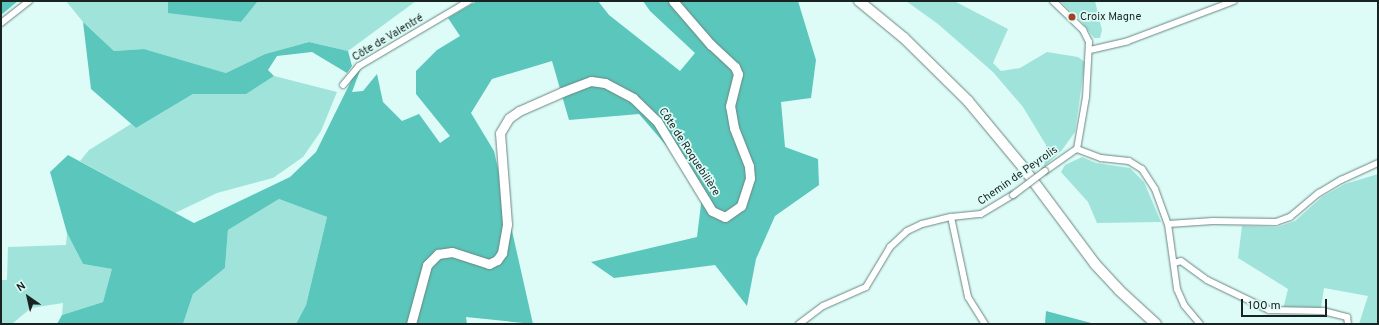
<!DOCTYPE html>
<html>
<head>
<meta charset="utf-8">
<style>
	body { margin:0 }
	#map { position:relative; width:1379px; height:325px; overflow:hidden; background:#defcf7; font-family:Overpass,sans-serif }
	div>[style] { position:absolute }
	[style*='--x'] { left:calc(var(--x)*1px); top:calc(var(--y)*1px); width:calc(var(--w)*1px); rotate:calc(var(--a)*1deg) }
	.green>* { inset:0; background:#a0e3da }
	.forest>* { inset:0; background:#5bc6bb }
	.roads { filter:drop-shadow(0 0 1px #6a8581) drop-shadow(0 0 1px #6a8581) }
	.street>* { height:6px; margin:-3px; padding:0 3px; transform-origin:3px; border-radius:3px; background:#fff }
	.secondary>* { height:9px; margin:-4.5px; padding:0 4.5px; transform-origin:4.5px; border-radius:4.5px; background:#fff }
	.primary>* { height:10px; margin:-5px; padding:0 5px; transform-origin:5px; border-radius:5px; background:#fff }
	.bridges { filter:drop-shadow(0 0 1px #6a8581) drop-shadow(0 0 1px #6a8581) }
	.street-bridge>* { height:6px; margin:-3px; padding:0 3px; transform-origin:3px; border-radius:3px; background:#fff }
	.dots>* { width:11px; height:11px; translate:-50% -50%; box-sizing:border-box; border:2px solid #defcf7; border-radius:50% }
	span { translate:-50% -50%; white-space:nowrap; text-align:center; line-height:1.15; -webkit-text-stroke:3.5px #defcf7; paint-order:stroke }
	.poi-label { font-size:11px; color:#192422 }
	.left { translate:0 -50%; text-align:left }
	.street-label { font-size:11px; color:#192422 }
	.frame { position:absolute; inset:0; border:2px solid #192422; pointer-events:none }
	.north { position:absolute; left:8px; top:277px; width:40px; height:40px; -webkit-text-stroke:3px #defcf7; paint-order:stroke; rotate:326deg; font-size:11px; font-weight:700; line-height:16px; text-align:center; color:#192422 }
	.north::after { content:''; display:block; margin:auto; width:14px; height:18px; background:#192422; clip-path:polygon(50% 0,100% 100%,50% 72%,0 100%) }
	.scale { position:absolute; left:1241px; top:299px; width:86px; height:18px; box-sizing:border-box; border:2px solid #192422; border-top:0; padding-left:5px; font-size:12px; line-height:14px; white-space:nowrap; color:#192422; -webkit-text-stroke:3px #defcf7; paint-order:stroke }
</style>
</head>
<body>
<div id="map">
	<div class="green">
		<i style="clip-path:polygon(66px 1px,168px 1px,168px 12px,241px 22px,258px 1px,416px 1px,348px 51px,309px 42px,265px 54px,226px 73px,144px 49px,114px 51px,83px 22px)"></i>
		<i style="clip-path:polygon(906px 1px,954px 1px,1008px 29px,993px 63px,1001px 71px,1020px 68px,1047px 52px,1078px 57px,1085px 62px,1075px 132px,1062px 150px,1044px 167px,1046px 145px,1023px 107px,993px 72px,938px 24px)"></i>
		<i style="clip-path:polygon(1060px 1px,1095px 1px,1102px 30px,1100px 38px,1094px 38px,1081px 21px)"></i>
		<i style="clip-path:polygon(274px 76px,337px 92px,321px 131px,303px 157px,273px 178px,217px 193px,175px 213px,80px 161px,89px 150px,131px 124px,136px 128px,193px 94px,243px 94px)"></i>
		<i style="clip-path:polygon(1082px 157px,1096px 163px,1130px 168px,1144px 182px,1161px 222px,1097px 223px,1088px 202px,1061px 172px,1065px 165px)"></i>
		<i style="clip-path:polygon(1378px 174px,1378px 324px,1359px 324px,1368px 296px,1324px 288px,1321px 308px,1283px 309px,1288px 289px,1238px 258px,1242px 226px,1277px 227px,1295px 221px,1322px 197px,1345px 184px)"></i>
		<i style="clip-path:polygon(279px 199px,327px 217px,306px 305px,296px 324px,183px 324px,193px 294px,225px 268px,228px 230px)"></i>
		<i style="clip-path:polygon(67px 233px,83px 264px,113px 269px,103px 302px,62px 315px,63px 303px,31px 308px,12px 324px,1px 324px,1px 280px,7px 280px,8px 247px,66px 245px)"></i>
	</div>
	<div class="forest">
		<i style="clip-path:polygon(1px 1px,18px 1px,1px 15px)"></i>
		<i style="clip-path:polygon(168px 1px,258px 1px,241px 22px,168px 13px)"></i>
		<i style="clip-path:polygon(477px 1px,598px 1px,609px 15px,680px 71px,695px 53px,650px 11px,643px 1px,798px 1px,816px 60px,811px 98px,781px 102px,785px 147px,818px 159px,819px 185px,775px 216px,756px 259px,747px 306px,715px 265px,614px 278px,591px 262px,697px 237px,703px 188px,639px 114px,569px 120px,552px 61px,492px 79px,471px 113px,494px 151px,533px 324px,466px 317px,467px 324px,296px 324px,306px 305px,327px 217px,279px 199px,228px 230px,225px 268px,193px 294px,183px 324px,57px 324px,62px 315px,103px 302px,112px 269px,83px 264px,67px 233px,50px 172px,68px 155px,194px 223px,290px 177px,316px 152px,355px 73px,361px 68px,352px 92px,363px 91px,377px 74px,383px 102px,402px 121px,419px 114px,440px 143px,450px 136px,416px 94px,416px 71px,437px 50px,460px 36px,448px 18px)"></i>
		<i style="clip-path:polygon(83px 22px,114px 51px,144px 49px,226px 73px,265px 54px,309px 42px,348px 51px,352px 66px,347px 73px,312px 52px,277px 56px,268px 70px,274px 76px,246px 94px,193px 94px,136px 128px,91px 89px)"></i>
		<i style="clip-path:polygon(1046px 311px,1095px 324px,1045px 324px)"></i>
	</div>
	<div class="roads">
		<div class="street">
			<i style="--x:1053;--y:1;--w:42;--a:44"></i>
			<i style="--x:1083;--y:30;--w:13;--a:63"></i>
			<i style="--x:1089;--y:42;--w:55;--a:93.1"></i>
			<i style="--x:1086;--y:97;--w:53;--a:99.8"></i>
			<i style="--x:1;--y:23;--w:36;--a:-38"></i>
			<i style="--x:1090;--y:50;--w:39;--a:-13"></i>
			<i style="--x:1128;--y:41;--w:113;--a:-20.7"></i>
			<i style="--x:343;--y:85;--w:25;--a:-50"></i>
			<i style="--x:359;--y:66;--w:128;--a:-30.6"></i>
			<i style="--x:1045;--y:171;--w:39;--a:-35"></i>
			<i style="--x:1077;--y:149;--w:26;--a:21"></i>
			<i style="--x:1101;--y:158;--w:28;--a:6"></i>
			<i style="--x:1129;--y:161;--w:15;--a:32"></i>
			<i style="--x:1142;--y:169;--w:24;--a:57"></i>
			<i style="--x:1155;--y:189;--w:37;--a:70"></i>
			<i style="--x:1168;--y:224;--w:66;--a:82.1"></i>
			<i style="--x:1177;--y:289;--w:17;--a:66"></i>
			<i style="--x:1184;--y:305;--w:25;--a:50"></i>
			<i style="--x:951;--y:217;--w:82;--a:78"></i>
			<i style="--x:968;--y:297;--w:32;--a:58"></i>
			<i style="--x:1168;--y:224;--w:45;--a:-3.8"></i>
			<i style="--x:1213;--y:221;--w:63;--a:0.9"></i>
			<i style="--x:1276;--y:222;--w:15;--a:-20"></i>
			<i style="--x:1290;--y:217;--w:38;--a:-40"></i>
			<i style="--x:1319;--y:193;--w:26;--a:-31"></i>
			<i style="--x:1341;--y:180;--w:41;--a:-24.7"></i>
			<i style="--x:1174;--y:263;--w:7;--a:-16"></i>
			<i style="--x:1181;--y:261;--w:32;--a:36"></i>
			<i style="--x:1207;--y:280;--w:69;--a:25.8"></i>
			<i style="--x:1269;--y:310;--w:54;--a:1.1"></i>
			<i style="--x:1323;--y:311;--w:25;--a:14"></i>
			<i style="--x:1347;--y:317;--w:7;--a:82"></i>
			<i style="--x:799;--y:324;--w:30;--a:-37"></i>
			<i style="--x:823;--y:306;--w:47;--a:-23.8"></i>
			<i style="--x:866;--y:287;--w:47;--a:-59"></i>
			<i style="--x:890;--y:247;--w:23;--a:-43"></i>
			<i style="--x:907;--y:231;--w:17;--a:-25"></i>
			<i style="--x:922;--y:224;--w:30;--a:-14"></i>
			<i style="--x:951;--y:217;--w:30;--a:-6"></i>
			<i style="--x:981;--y:214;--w:37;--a:-31"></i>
		</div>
		<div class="secondary">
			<i style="--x:411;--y:324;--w:61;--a:-74.8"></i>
			<i style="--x:427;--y:265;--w:16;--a:-45"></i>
			<i style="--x:438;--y:254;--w:14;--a:-8"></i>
			<i style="--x:452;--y:252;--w:39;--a:18"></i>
			<i style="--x:489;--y:264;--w:9;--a:-27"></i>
			<i style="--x:497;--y:260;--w:9;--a:-54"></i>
			<i style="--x:502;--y:253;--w:29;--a:-80"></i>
			<i style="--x:507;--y:224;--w:91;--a:-94.4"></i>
			<i style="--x:500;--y:133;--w:17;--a:-59"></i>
			<i style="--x:509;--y:118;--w:12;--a:-35"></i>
			<i style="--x:519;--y:111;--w:47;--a:-23.8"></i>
			<i style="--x:562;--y:92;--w:31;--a:-21"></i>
			<i style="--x:591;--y:81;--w:14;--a:8"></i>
			<i style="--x:605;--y:83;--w:32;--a:28"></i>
			<i style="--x:633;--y:98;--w:33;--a:44"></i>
			<i style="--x:657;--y:121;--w:105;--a:58.6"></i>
			<i style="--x:712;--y:211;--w:14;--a:25"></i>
			<i style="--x:725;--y:217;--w:19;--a:-35"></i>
			<i style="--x:741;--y:206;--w:29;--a:-72"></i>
			<i style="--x:750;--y:178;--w:12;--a:-95"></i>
			<i style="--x:749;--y:166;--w:41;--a:-111.5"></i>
			<i style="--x:734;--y:128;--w:22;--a:-100"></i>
			<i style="--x:730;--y:106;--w:33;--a:-76"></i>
			<i style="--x:738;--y:74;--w:8;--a:-113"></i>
			<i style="--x:735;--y:67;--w:33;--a:-137"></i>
			<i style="--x:711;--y:45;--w:58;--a:-130.8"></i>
		</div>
		<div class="primary">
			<i style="--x:859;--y:1;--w:58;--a:39.4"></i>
			<i style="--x:904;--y:38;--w:90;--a:44.5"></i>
			<i style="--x:968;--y:101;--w:85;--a:50.3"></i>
			<i style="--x:1022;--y:166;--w:122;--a:53.3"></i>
			<i style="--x:1095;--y:264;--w:35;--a:47"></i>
			<i style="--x:1119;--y:290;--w:50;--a:42.6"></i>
		</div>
	</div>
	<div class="bridges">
		<div class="street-bridge">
			<i style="--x:1013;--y:195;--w:40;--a:-37"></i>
		</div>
	</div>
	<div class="dots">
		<i style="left:1072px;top:17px;background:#a73f22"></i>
	</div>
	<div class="poi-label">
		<span class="left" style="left:1080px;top:17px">Croix Magne</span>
	</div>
	<div class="street-label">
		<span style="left:388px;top:38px;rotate:-31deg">Côte de Valentré</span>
		<span style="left:689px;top:152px;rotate:57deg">Côte de Roquebilière</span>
		<span style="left:1018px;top:176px;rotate:-35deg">Chemin de Peyrolis</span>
	</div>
	<div class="frame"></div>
	<div class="north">N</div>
	<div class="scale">100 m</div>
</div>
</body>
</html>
